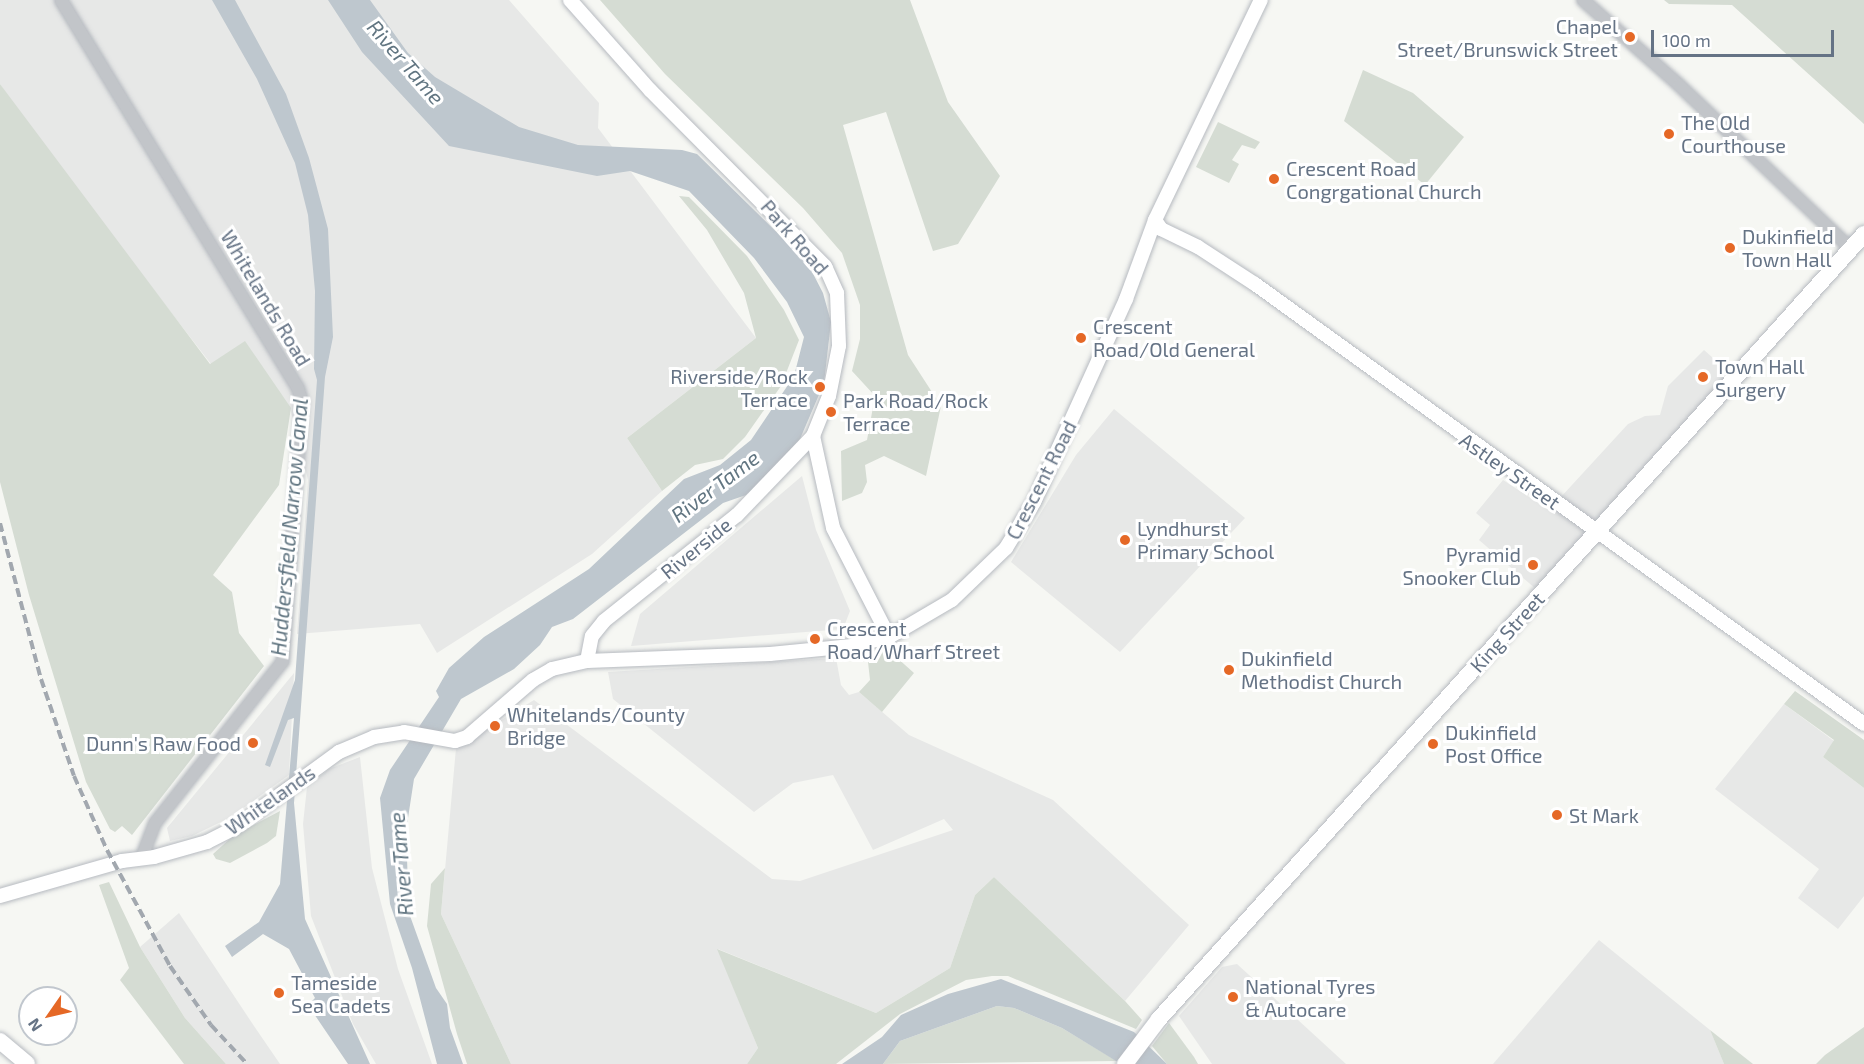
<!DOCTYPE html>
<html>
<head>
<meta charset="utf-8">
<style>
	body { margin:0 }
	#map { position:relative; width:1864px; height:1064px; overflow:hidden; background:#f6f7f3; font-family:"Exo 2",sans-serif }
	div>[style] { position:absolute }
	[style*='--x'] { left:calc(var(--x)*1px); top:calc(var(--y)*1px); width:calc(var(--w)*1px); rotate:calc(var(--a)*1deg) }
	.built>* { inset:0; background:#e7e8e7 }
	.green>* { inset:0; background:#d5dcd3 }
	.water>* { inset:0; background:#bec7ce }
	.roads { filter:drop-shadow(0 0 2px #b6bac0) drop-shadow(0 0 2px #b6bac0) }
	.tertiary>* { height:12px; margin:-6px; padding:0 6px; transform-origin:6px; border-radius:6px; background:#c2c5c9 }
	.secondary>* { height:14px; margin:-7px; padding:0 7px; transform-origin:7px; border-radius:7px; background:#fff }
	.primary>* { height:16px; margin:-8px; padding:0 8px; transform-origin:8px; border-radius:8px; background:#fff }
	.trunk>* { height:16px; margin:-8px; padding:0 8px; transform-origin:8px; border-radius:8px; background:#fff }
	.rail>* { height:4px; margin-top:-2px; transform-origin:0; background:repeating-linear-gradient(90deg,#a2a8af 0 9px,transparent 0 13.5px) }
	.dots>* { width:16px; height:16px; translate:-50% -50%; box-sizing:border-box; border:3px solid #fff; border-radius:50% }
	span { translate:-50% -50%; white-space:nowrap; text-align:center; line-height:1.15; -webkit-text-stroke:6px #fff; paint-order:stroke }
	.poi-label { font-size:20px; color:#657385 }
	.right { translate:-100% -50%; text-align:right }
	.left { translate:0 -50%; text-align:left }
	.street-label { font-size:20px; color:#657385 }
	.water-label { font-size:21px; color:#617581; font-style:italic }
	.north { position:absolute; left:18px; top:986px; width:60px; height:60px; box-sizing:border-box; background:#fff; border:2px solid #c1c7ce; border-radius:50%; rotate:236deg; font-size:16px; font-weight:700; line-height:24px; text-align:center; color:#657385 }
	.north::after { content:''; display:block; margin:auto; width:21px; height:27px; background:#e56826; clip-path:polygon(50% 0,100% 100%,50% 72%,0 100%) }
	.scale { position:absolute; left:1651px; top:30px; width:183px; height:27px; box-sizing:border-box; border:3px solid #657385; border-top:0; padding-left:8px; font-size:18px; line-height:21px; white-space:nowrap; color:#657385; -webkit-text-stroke:4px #fff; paint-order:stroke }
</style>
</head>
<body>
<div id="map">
	<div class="built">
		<i style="clip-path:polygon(0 0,509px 0,599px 103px,598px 128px,756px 338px,627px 438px,662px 491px,592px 554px,437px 653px,420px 624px,297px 634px,308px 480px,290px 408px,211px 364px,25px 124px,0 84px)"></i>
		<i style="clip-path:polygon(1704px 350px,1730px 373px,1536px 589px,1479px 540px,1490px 525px,1476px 513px,1503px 480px,1549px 510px,1628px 424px,1645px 416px,1660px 415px,1668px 386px)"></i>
		<i style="clip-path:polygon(1114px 409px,1245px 518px,1120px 652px,1011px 562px,1076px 455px)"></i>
		<i style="clip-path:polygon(802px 476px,816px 530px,850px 611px,843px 629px,631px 646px,640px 614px)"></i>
		<i style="clip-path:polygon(836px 658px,841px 685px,849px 695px,859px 692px,909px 735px,1053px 800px,1189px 925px,1125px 1001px,994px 877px,975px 895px,950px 968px,876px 1013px,718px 949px,758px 1048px,747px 1064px,511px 1064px,441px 914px,456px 748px,534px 700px,772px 879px,800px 881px,953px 830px,944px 819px,873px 850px,833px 775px,793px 783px,754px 812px,613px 699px,608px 672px)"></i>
		<i style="clip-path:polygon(294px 673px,289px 775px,231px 817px,192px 836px,170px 841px,167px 828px)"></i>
		<i style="clip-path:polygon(1784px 704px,1834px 741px,1823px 757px,1864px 788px,1864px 896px,1838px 929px,1798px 898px,1819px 869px,1715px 789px)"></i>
		<i style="clip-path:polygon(360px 757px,372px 868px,398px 969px,432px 1064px,376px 1064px,353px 1024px,311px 916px,303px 824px,307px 787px,329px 769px)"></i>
		<i style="clip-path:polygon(179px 913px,254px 1026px,280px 1064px,226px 1064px,185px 1018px,140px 947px)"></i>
		<i style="clip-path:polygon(1599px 940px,1710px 1030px,1724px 1064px,1493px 1064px)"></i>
		<i style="clip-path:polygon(1237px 964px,1346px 1064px,1212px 1064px,1179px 1016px,1222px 967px)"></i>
	</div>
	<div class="green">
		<i style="clip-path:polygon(600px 0,910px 0,948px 102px,1000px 176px,958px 244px,933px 251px,886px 112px,843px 125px,908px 355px,941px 406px,926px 476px,884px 456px,865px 465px,867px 482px,862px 493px,842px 501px,841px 451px,867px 440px,875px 396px,852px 371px,860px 339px,860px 305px,842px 253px,803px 208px,665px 74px)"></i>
		<i style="clip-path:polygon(1664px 0,1864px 0,1864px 124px,1732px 5px,1669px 4px)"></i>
		<i style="clip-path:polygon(1363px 70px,1413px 93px,1464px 137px,1425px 185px,1344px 121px)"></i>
		<i style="clip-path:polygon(0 84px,210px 364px,245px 341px,291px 408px,279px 485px,213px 575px,232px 592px,239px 633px,264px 666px,132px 835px,122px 826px,115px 832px,110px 829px,86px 782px,29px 595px,0 482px)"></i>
		<i style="clip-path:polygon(1218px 122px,1260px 142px,1255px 149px,1242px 145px,1232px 160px,1239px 164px,1229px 183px,1196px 167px)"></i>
		<i style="clip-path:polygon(679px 196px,689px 197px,747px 256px,784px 310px,799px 340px,781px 386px,745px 437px,723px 459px,695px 465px,662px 491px,627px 438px,756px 338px,744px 293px,707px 230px)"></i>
		<i style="clip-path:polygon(882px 651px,895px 656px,914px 673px,882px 712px,859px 692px,870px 680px,867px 653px)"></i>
		<i style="clip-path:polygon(1795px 691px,1864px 740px,1864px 788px,1823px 757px,1834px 740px,1784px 704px)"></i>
		<i style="clip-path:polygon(280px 811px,276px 836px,267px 843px,230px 863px,216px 859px,213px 854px,233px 836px)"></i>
		<i style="clip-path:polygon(445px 868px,441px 914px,511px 1064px,467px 1064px,457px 1034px,427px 926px,431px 884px)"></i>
		<i style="clip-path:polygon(994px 877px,1125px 1001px,1142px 1020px,1136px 1029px,1008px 976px,992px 976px,966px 980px,900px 1014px,836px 1064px,747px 1064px,758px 1048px,717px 949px,876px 1013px,950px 968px,975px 895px)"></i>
		<i style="clip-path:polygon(109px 882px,140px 947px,185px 1018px,226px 1064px,184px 1064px,120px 980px,129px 968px,99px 885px)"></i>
		<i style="clip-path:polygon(997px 1006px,1014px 1008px,1062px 1028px,1117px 1061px,883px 1064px,900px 1041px)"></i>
		<i style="clip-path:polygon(1169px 1023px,1194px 1057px,1198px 1064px,1167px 1064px,1152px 1046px)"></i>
		<i style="clip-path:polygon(1864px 1027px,1864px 1064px,1816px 1064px,1825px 1055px)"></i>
		<i style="clip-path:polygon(1710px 1030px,1753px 1064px,1724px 1064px)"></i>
	</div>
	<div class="water">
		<i style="clip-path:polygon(212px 0,235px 0,286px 94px,309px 158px,328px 229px,333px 337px,325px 377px,294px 803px,305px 919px,370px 1064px,348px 1064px,308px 1005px,315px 998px,289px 949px,263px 934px,232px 957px,225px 946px,259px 922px,280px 884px,294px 718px,288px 720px,270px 767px,265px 765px,295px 680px,317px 380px,314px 369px,315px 291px,308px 215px,295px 163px,257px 79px)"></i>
		<i style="clip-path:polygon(328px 0,370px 0,408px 53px,435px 77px,519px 127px,578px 145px,682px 150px,697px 154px,807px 262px,823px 293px,831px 322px,824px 383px,800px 439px,772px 473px,746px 495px,723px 503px,573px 619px,552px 627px,540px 645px,514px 669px,461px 699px,414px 779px,406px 831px,409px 913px,436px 988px,447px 1004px,450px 1028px,463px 1064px,437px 1064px,412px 968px,390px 904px,380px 798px,390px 770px,439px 697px,436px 691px,449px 668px,484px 637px,589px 569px,684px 479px,720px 465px,751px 440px,794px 376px,804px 337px,787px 302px,754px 258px,689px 191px,630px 171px,597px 176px,449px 146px,362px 52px)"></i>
		<i style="clip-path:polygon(1001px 979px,1134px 1032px,1167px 1064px,1121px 1064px,1062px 1028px,1014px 1008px,997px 1006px,900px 1041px,883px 1064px,842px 1064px,882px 1037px,901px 1015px,948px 994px)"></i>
	</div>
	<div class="roads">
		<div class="tertiary">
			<i style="--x:61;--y:0;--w:455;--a:58.6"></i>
			<i style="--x:298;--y:388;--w:15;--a:74"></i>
			<i style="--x:302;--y:402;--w:260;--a:94.2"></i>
			<i style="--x:283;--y:661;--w:206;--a:128.3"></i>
			<i style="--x:155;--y:823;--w:39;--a:111"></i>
			<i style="--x:1583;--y:0;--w:128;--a:41.5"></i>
			<i style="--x:1679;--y:85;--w:238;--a:43.6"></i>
		</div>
		<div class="secondary">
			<i style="--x:570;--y:0;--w:120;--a:48.4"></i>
			<i style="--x:650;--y:90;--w:248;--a:45.2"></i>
			<i style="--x:825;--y:266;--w:30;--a:66"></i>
			<i style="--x:837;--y:293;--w:53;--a:87.8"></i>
			<i style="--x:839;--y:346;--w:51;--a:101.3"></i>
			<i style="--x:829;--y:396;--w:43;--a:111.8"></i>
			<i style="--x:813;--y:436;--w:94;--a:77.7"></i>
			<i style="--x:833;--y:528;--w:123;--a:62.8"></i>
			<i style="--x:1155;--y:220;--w:11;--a:56"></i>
			<i style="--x:1161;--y:229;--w:41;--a:25.9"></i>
			<i style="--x:1198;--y:247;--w:68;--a:33"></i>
			<i style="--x:1255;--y:284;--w:751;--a:35.85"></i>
			<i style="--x:587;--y:661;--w:25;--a:-79"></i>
			<i style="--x:592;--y:636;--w:19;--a:-51"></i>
			<i style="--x:604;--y:621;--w:170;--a:-38.6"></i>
			<i style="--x:737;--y:515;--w:110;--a:-46.1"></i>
			<i style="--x:0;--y:896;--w:127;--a:-16"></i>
			<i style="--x:122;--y:861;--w:32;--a:-7"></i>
			<i style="--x:154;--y:857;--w:55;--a:-15.8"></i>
			<i style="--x:207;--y:842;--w:31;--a:-27"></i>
			<i style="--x:235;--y:828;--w:129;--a:-36.2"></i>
			<i style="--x:339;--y:752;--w:38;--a:-23"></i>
			<i style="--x:374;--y:737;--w:30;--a:-9"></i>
			<i style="--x:404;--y:732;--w:52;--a:10"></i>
			<i style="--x:455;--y:741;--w:13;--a:-18"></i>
			<i style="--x:467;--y:737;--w:87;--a:-40.8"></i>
			<i style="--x:533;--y:680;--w:22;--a:-30"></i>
			<i style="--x:552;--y:669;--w:36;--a:-13"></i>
			<i style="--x:587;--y:661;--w:183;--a:-2.2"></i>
			<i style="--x:770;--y:654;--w:82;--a:-5.6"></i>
			<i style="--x:852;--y:646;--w:38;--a:-14"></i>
			<i style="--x:889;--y:637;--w:73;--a:-30.4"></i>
			<i style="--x:952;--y:600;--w:75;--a:-43.9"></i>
			<i style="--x:1006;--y:548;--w:54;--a:-58.7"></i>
			<i style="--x:1034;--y:502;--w:223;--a:-65.6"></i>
			<i style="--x:1126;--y:299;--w:84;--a:-69.8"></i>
			<i style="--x:1155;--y:220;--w:244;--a:-64.3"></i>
		</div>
		<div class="primary">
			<i style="--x:1125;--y:1064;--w:56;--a:-52.9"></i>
			<i style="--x:1159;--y:1019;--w:1055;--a:-48.07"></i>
		</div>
		<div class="trunk">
			<i style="--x:0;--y:1041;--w:35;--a:40"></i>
		</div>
	</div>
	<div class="rail">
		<i style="--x:0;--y:523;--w:161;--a:75.3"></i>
		<i style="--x:41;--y:679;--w:102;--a:71.2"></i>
		<i style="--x:74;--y:776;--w:81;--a:66"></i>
		<i style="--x:107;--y:850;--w:132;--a:61.5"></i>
		<i style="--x:170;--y:966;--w:72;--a:55.2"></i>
		<i style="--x:211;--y:1025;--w:53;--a:47.3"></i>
	</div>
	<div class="dots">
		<i style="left:1630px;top:37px;background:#e56826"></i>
		<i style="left:1669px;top:134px;background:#e56826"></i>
		<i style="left:1274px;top:179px;background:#e56826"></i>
		<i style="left:1730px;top:248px;background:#e56826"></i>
		<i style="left:1081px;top:338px;background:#e56826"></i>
		<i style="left:1703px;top:377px;background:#e56826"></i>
		<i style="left:820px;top:387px;background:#e56826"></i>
		<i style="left:831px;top:412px;background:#e56826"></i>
		<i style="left:1125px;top:540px;background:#e56826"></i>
		<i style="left:1533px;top:565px;background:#e56826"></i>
		<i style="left:815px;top:639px;background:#e56826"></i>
		<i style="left:1229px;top:670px;background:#e56826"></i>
		<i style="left:495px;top:726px;background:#e56826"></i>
		<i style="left:253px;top:743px;background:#e56826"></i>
		<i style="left:1433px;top:744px;background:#e56826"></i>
		<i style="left:1557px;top:815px;background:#e56826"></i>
		<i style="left:279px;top:993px;background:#e56826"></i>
		<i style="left:1233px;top:997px;background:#e56826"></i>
	</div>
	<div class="poi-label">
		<span class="right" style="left:1618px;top:38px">Chapel<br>Street/Brunswick Street</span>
		<span class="left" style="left:1681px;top:134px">The Old<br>Courthouse</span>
		<span class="left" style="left:1286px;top:180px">Crescent Road<br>Congrgational Church</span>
		<span class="left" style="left:1742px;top:248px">Dukinfield<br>Town Hall</span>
		<span class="left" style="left:1093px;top:338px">Crescent<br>Road/Old General</span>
		<span class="left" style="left:1715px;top:378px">Town Hall<br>Surgery</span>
		<span class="right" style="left:808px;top:388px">Riverside/Rock<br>Terrace</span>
		<span class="left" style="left:843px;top:412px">Park Road/Rock<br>Terrace</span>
		<span class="left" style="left:1137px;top:540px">Lyndhurst<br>Primary School</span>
		<span class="right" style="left:1521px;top:566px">Pyramid<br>Snooker Club</span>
		<span class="left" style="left:827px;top:640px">Crescent<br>Road/Wharf Street</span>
		<span class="left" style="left:1241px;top:670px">Dukinfield<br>Methodist Church</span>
		<span class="left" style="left:507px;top:726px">Whitelands/County<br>Bridge</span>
		<span class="left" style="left:1445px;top:744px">Dukinfield<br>Post Office</span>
		<span class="right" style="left:241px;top:743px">Dunn's Raw Food</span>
		<span class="left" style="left:1569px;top:815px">St Mark</span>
		<span class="left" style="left:291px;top:994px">Tameside<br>Sea Cadets</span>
		<span class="left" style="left:1245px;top:998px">National Tyres<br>&amp; Autocare</span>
	</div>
	<div class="street-label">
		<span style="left:795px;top:237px;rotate:49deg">Park Road</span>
		<span style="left:266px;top:298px;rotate:59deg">Whitelands Road</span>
		<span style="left:1510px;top:471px;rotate:35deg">Astley Street</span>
		<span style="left:1041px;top:480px;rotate:-63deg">Crescent Road</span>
		<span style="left:696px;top:548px;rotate:-39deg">Riverside</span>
		<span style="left:1507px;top:632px;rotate:-48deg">King Street</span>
		<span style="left:270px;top:800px;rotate:-35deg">Whitelands</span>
	</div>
	<div class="water-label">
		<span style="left:406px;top:62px;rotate:49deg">River Tame</span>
		<span style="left:715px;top:486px;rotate:-37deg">River Tame</span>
		<span style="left:289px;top:527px;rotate:-85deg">Huddersfield Narrow Canal</span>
		<span style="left:401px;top:864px;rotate:-95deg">River Tame</span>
	</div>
	<div class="north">N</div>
	<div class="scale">100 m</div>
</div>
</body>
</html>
